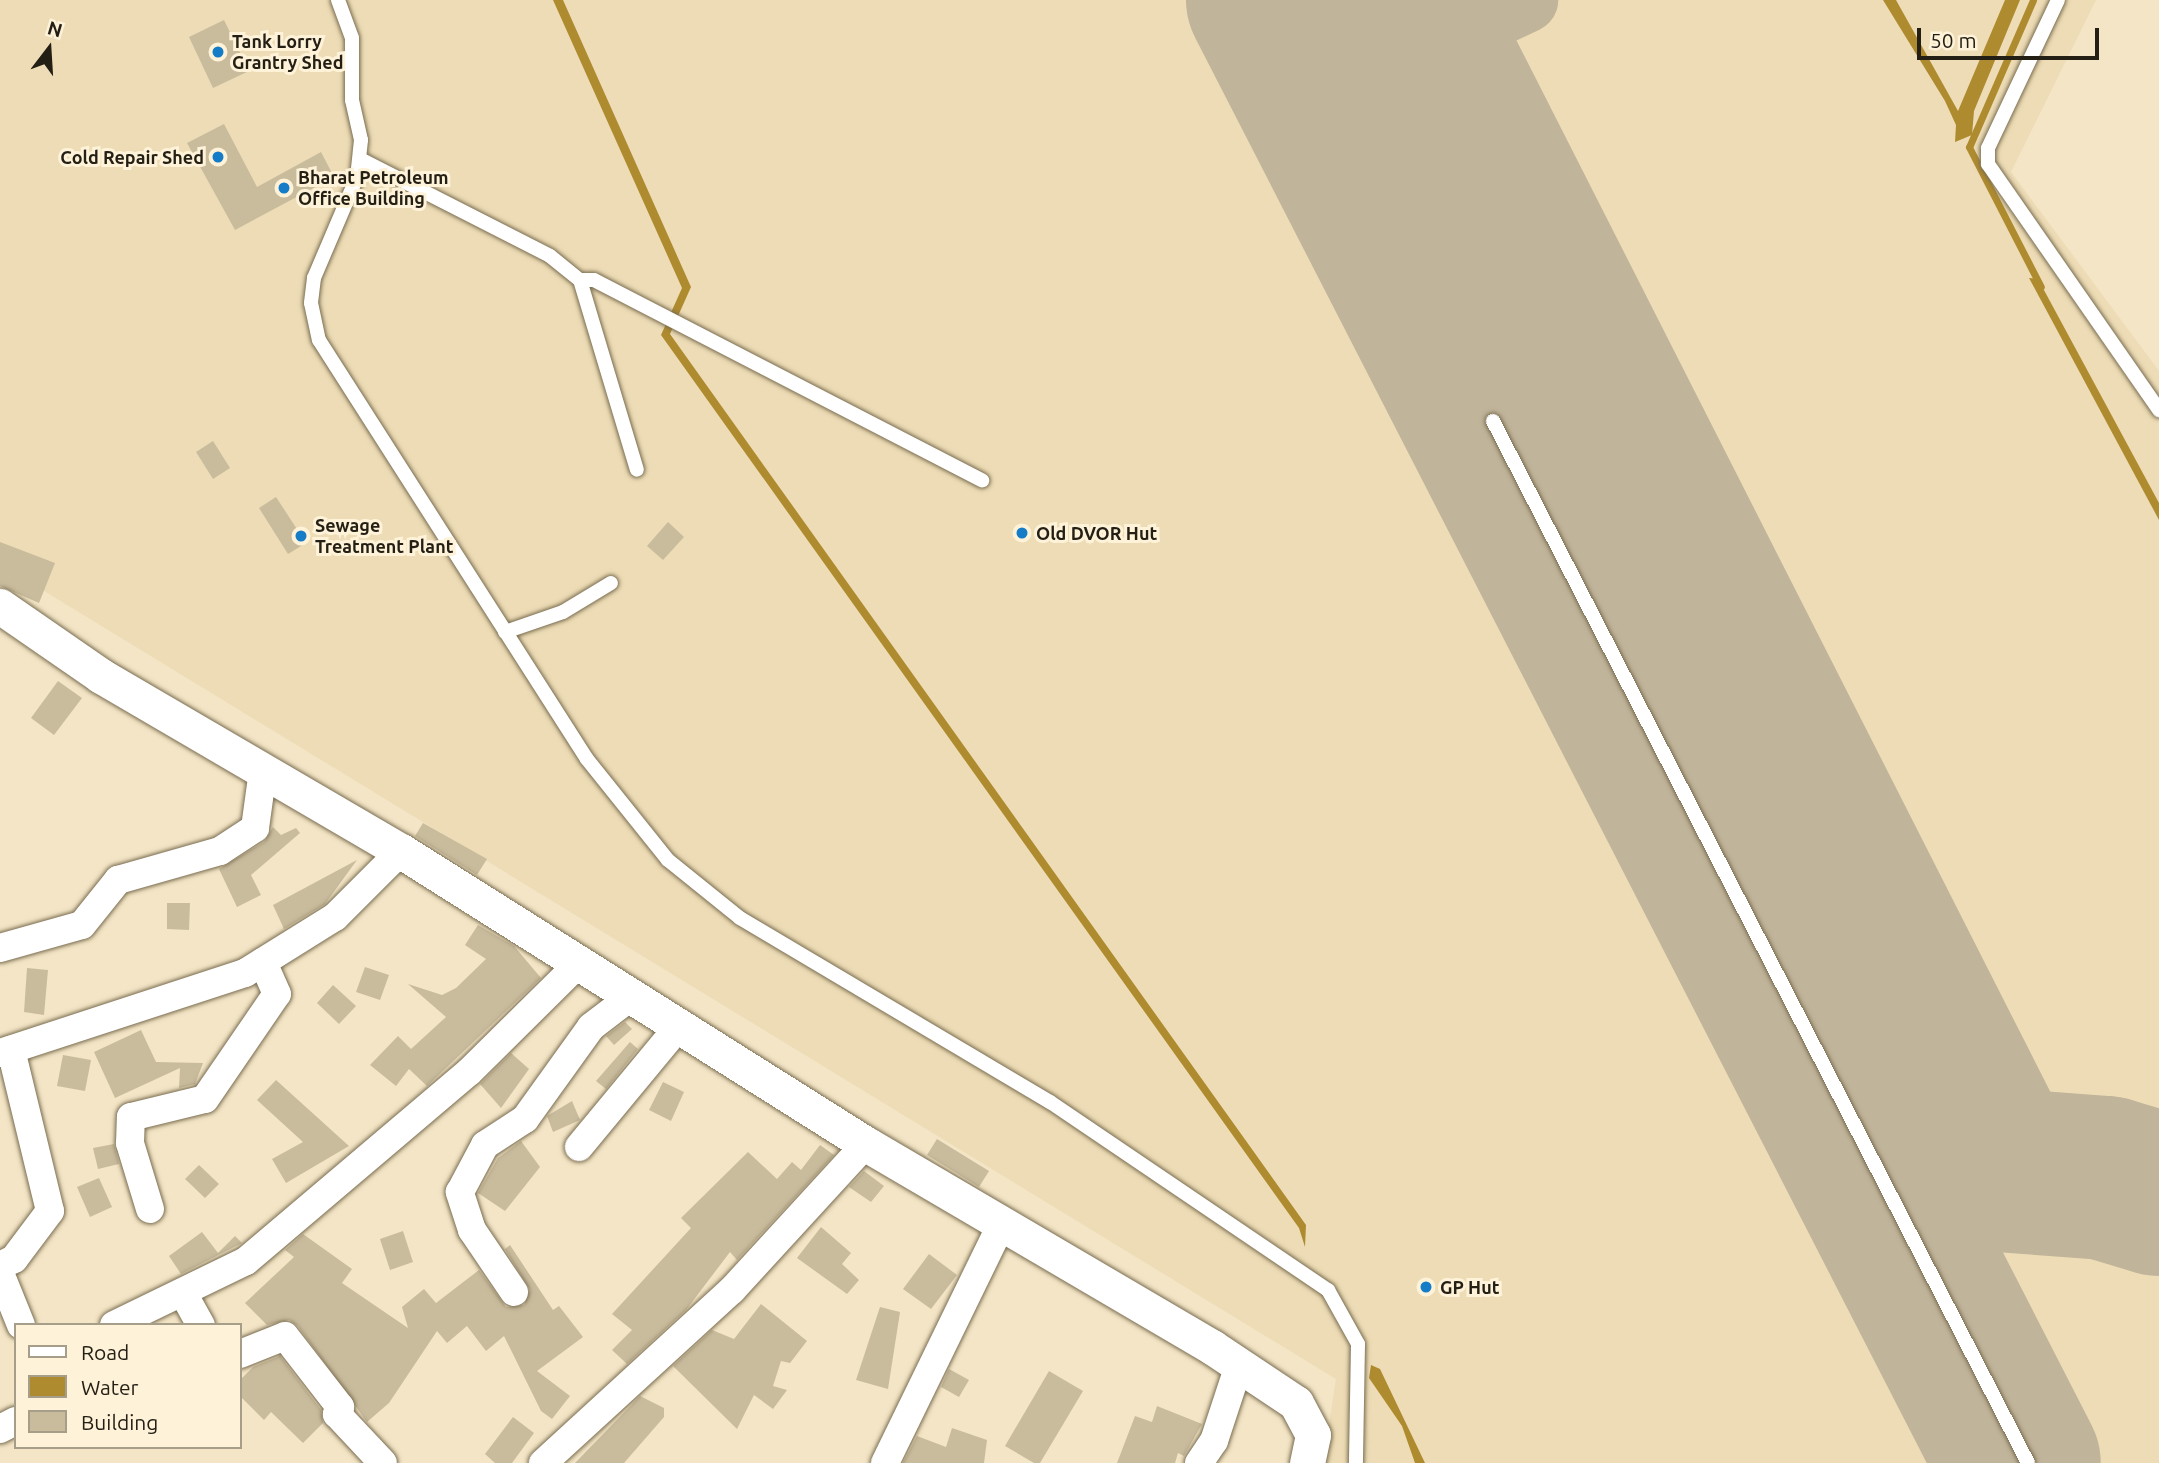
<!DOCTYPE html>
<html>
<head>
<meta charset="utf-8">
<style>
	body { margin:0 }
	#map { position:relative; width:2159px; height:1463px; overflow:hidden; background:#f3e5c5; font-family:Ubuntu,sans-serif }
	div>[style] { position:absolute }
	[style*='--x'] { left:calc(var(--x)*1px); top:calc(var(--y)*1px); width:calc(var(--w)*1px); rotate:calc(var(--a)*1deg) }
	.built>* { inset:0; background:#eddcb5 }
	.water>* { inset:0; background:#af8b2f }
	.stream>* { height:7px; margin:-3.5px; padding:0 3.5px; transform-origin:3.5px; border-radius:3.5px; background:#af8b2f }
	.taxiway>* { height:66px; margin:-33px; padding:0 33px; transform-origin:33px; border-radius:33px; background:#c0b49a }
	.runway>* { height:164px; margin:-82px; padding:0 82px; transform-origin:82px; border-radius:82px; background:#c0b49a }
	.building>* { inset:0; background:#c9bc9d }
	.roads { filter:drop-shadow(0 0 2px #796c50) drop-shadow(0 0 2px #796c50) }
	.service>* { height:14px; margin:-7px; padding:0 7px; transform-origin:7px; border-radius:7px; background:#fff }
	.minor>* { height:28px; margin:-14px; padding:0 14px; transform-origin:14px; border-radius:14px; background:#fff }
	.tertiary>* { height:35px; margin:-17.5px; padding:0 17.5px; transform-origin:17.5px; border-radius:17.5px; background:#fff }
	.dots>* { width:19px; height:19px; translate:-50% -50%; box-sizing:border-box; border:4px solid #fef3d9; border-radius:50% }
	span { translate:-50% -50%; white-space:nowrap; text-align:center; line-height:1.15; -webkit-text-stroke:6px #fef3d9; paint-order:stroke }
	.poi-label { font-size:18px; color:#241f14; font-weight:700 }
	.left { translate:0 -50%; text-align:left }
	.right { translate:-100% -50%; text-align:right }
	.legend { position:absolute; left:14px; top:1323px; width:228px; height:126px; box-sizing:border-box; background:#fef3d9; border:2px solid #a79e8a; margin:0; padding:9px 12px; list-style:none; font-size:21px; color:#241f14 }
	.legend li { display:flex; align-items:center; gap:14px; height:35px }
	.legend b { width:35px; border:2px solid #a79e8a }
	.north { position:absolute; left:14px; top:14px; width:70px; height:70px; -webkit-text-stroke:5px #fef3d9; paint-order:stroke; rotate:17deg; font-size:19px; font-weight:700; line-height:28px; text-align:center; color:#241f14 }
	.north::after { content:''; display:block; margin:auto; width:24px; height:32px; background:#241f14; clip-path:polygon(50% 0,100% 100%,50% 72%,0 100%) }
	.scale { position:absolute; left:1917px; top:28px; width:182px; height:32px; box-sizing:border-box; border:4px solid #241f14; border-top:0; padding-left:9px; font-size:21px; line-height:24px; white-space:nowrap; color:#241f14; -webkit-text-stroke:5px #fef3d9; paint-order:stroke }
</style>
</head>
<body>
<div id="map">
	<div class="built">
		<i style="clip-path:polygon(0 0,2096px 0,2011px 172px,2159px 371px,2159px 1463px,1323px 1463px,1336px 1379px,0 564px)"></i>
	</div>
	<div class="water">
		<i style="clip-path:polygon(553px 0,563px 0,691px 287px,670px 334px,1306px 1225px,1305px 1247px,1299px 1228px,661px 335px,682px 288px)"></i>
		<i style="clip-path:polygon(1883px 0,1896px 0,1958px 111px,2005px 0,2020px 0,1974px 111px,1972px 135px,1955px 142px,1956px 125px,1945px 101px)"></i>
		<i style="clip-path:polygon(2029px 278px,2038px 279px,2159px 503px,2159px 520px)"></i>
		<i style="clip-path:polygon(1371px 1365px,1380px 1369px,1425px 1463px,1415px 1463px,1402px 1426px,1369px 1378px)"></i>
	</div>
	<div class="stream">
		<i style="--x:2033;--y:0;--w:160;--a:113.5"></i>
		<i style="--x:1969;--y:147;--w:157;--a:62.8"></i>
	</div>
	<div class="taxiway">
		<i style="--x:1282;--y:0;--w:55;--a:34"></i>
		<i style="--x:1328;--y:31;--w:62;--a:9.3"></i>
		<i style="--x:1389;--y:41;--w:64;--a:-6.2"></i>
		<i style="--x:1453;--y:34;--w:80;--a:-25.3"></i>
		<i style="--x:1483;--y:22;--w:62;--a:144.2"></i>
		<i style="--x:1433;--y:58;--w:41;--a:126"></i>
		<i style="--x:1409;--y:91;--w:45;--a:113.7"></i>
		<i style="--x:1391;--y:132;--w:54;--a:95.3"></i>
		<i style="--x:1386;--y:186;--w:43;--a:77.9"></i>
		<i style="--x:1395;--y:228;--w:216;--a:63.1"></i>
	</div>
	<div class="runway">
		<i style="--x:1268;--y:0;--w:1644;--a:62.83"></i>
		<i style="--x:1404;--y:0;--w:1312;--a:63.08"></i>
		<i style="--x:1998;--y:1170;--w:108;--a:4.2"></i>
		<i style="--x:2106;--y:1178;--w:55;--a:16.8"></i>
	</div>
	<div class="building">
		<i style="clip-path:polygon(224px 20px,249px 71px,213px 88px,189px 37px)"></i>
		<i style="clip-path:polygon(224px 124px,257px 187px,321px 152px,334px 177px,235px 230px,187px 143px)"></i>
		<i style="clip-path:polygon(213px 441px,230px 468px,213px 479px,196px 452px)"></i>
		<i style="clip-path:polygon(276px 497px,306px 543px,288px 554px,259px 508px)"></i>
		<i style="clip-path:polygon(668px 522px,684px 537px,663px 560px,647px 546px)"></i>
		<i style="clip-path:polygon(0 542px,55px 563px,39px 603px,0 586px)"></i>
		<i style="clip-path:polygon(58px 681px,82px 698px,54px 735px,31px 718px)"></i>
		<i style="clip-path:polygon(423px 823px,487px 859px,477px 875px,415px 836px)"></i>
		<i style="clip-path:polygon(273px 827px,281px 835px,296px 828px,300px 833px,251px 875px,261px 895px,237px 907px,219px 869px,264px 842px)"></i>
		<i style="clip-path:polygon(357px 860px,325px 904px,284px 929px,273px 905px)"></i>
		<i style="clip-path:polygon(167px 903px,190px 903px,189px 930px,167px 929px)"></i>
		<i style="clip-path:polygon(478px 925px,514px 946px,541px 978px,427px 1086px,409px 1069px,396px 1086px,370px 1065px,398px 1036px,411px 1049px,446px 1017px,408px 984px,442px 995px,456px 988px,486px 959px,465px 945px)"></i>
		<i style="clip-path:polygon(365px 967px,389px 975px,380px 1000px,356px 992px)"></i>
		<i style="clip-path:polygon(27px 968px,48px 970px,44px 1015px,24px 1012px)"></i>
		<i style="clip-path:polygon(333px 985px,356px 1006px,339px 1024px,317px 1003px)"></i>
		<i style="clip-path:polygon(625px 1022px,632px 1029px,614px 1045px,606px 1036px)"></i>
		<i style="clip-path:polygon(141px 1030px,156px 1062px,203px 1063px,195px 1084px,179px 1088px,180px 1068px,115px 1098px,94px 1052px)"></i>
		<i style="clip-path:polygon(630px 1042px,638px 1049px,606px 1089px,596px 1081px)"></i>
		<i style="clip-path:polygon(511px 1053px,529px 1069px,501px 1108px,480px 1084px)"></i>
		<i style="clip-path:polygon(63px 1055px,91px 1060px,85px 1091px,57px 1086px)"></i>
		<i style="clip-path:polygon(276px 1080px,349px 1146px,286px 1183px,272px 1159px,303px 1142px,257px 1100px)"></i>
		<i style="clip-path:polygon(663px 1082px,684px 1092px,671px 1121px,649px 1110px)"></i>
		<i style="clip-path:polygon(572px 1101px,580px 1120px,553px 1132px,547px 1116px)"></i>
		<i style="clip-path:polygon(937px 1139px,989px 1171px,979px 1187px,927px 1155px)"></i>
		<i style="clip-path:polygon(521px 1141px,540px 1167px,505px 1211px,478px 1193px,498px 1158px)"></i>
		<i style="clip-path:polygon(114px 1144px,119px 1164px,98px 1169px,93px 1148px)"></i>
		<i style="clip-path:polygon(820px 1145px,834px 1155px,737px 1260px,730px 1252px,686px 1310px,627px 1364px,612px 1350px,632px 1330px,612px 1314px,691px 1228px,681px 1218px,748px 1152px,777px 1179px,792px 1162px,801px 1170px)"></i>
		<i style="clip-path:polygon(199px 1165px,219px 1184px,205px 1198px,185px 1179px)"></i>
		<i style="clip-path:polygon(864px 1171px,884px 1186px,871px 1202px,849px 1187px)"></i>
		<i style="clip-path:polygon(99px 1178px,112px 1207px,90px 1217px,77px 1187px)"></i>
		<i style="clip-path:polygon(821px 1227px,851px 1253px,842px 1264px,859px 1280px,847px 1294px,797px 1258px)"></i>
		<i style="clip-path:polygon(403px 1231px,413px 1262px,390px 1270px,380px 1239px)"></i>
		<i style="clip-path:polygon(202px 1232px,218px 1253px,235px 1236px,242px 1243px,181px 1274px,169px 1256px)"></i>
		<i style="clip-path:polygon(303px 1234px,352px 1269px,342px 1283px,408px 1328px,402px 1307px,424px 1289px,436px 1303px,479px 1270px,506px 1307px,524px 1305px,530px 1290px,505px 1249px,510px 1245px,553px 1310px,559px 1306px,583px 1337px,537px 1371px,570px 1396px,552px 1419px,541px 1411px,504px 1336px,486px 1351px,467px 1326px,447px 1343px,437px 1331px,389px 1403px,367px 1422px,298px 1326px,289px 1320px,267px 1325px,245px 1303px,294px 1257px,285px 1250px)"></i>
		<i style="clip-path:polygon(929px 1254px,957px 1275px,931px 1309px,903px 1289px)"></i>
		<i style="clip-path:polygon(761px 1304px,807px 1341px,790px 1363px,781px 1361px,773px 1386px,787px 1390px,773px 1409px,754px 1395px,737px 1429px,673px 1366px,712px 1330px,734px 1339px)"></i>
		<i style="clip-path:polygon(880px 1307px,900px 1312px,888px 1389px,856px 1380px)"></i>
		<i style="clip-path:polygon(280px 1356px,321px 1410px,323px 1423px,303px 1443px,271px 1412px,264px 1420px,240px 1396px,240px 1380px,253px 1367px)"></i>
		<i style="clip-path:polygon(949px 1369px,969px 1380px,959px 1397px,941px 1387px)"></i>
		<i style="clip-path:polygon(1049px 1371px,1083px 1391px,1040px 1463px,1034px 1463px,1005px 1446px)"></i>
		<i style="clip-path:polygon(640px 1396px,664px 1408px,664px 1417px,624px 1463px,575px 1463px)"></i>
		<i style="clip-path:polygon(1157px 1406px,1202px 1424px,1184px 1456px,1178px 1453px,1175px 1463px,1117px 1463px,1135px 1416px,1152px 1422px)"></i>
		<i style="clip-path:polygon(513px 1417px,534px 1433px,512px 1463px,495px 1463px,485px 1454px)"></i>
		<i style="clip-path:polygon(952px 1428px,987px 1440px,984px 1463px,903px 1463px,917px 1436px,946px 1447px)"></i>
	</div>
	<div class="roads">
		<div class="service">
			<i style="--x:338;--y:0;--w:40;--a:69.8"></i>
			<i style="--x:352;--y:38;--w:62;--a:90"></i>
			<i style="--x:352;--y:100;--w:41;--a:77.3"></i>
			<i style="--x:361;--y:140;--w:37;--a:96"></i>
			<i style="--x:357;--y:177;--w:110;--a:113.1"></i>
			<i style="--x:314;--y:278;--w:25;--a:97"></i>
			<i style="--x:311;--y:303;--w:38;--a:78"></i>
			<i style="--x:319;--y:340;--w:497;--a:57.4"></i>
			<i style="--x:587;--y:759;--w:129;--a:51.3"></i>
			<i style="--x:668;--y:860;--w:92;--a:38.9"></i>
			<i style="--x:740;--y:918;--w:360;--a:30.7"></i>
			<i style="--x:1050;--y:1102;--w:336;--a:34.1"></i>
			<i style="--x:1328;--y:1290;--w:62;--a:60.9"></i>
			<i style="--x:1358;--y:1344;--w:119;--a:91"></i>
			<i style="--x:2058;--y:0;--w:164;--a:115.3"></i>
			<i style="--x:1988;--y:148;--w:16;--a:90"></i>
			<i style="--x:1988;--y:164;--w:300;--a:55.2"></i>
			<i style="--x:360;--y:159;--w:213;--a:27"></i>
			<i style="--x:550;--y:256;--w:38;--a:39"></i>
			<i style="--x:580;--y:280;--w:198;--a:73.3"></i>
			<i style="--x:580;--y:280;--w:14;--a:0"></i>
			<i style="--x:594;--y:280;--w:437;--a:27.3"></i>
			<i style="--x:1493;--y:421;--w:1171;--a:62.82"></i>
			<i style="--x:505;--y:632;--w:61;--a:-19"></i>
			<i style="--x:563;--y:612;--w:56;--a:-31.1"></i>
		</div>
		<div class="minor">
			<i style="--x:0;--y:948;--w:85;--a:-15.7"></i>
			<i style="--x:82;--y:925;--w:58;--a:-51.3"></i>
			<i style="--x:118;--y:880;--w:106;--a:-15.9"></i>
			<i style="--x:220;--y:851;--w:42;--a:-33.3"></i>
			<i style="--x:255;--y:828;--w:59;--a:-82.1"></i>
			<i style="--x:0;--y:1053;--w:258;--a:-18.1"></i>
			<i style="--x:245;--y:973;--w:106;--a:-31.9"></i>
			<i style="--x:335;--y:917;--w:93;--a:-45"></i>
			<i style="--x:579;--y:1147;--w:158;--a:-50.4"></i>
			<i style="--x:150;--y:1209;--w:69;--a:-106.9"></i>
			<i style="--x:130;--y:1143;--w:26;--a:-88"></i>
			<i style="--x:131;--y:1117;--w:76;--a:-13.7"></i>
			<i style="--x:205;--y:1099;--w:127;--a:-55.6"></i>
			<i style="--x:277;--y:994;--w:35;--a:-114"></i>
			<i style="--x:0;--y:1266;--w:16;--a:-27"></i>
			<i style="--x:14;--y:1259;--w:60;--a:-53.1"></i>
			<i style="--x:50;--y:1211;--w:166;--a:-103.6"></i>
			<i style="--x:0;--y:1273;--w:56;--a:68"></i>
			<i style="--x:514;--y:1292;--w:75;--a:-124.1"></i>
			<i style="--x:472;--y:1230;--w:40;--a:-108"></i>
			<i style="--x:460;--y:1192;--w:53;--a:-62"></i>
			<i style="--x:485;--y:1145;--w:48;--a:-33"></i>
			<i style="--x:525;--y:1119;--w:113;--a:-54.3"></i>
			<i style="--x:591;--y:1027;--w:53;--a:-37.3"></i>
			<i style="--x:183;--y:1293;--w:37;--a:61"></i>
			<i style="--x:114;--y:1325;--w:147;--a:-25.9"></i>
			<i style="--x:246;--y:1261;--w:292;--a:-40.3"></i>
			<i style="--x:469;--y:1072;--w:158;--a:-44.7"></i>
			<i style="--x:240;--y:1354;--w:48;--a:-21.8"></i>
			<i style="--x:285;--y:1336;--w:90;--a:52.2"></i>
			<i style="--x:340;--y:1407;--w:8;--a:113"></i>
			<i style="--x:337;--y:1414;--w:67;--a:46.8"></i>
			<i style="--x:0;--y:1429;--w:18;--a:-27"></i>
			<i style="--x:543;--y:1463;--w:256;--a:-42.5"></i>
			<i style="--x:732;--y:1290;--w:198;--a:-47.5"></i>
			<i style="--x:885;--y:1463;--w:267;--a:-64"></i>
			<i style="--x:1199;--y:1463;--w:27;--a:-56"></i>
			<i style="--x:1214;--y:1441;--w:80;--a:-71.8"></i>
		</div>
		<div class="tertiary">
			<i style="--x:0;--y:606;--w:123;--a:34.7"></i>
			<i style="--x:101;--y:676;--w:347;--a:30.3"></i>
			<i style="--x:401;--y:851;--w:550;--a:32.22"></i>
			<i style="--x:866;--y:1144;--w:401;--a:30.4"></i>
			<i style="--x:1212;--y:1347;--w:101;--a:33.7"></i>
			<i style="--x:1296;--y:1403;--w:36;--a:62"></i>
			<i style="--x:1313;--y:1435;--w:29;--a:102"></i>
		</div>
	</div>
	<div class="dots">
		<i style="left:218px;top:52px;background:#157cc7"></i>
		<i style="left:218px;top:157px;background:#157cc7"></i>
		<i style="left:284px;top:188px;background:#157cc7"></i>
		<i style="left:1022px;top:533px;background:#157cc7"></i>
		<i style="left:301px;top:536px;background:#157cc7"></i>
		<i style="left:1426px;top:1287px;background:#157cc7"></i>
	</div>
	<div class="poi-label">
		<span class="left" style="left:232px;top:52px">Tank Lorry<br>Grantry Shed</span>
		<span class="right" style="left:204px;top:157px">Cold Repair Shed</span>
		<span class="left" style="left:298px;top:188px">Bharat Petroleum<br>Office Building</span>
		<span class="left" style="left:315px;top:536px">Sewage<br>Treatment Plant</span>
		<span class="left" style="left:1036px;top:533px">Old DVOR Hut</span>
		<span class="left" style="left:1440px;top:1287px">GP Hut</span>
	</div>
	<ul class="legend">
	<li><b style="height:9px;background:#fff"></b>Road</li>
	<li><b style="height:19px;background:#af8b2f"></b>Water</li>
	<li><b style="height:19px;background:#c9bc9d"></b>Building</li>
	</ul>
	<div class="north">N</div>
	<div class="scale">50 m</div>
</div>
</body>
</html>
